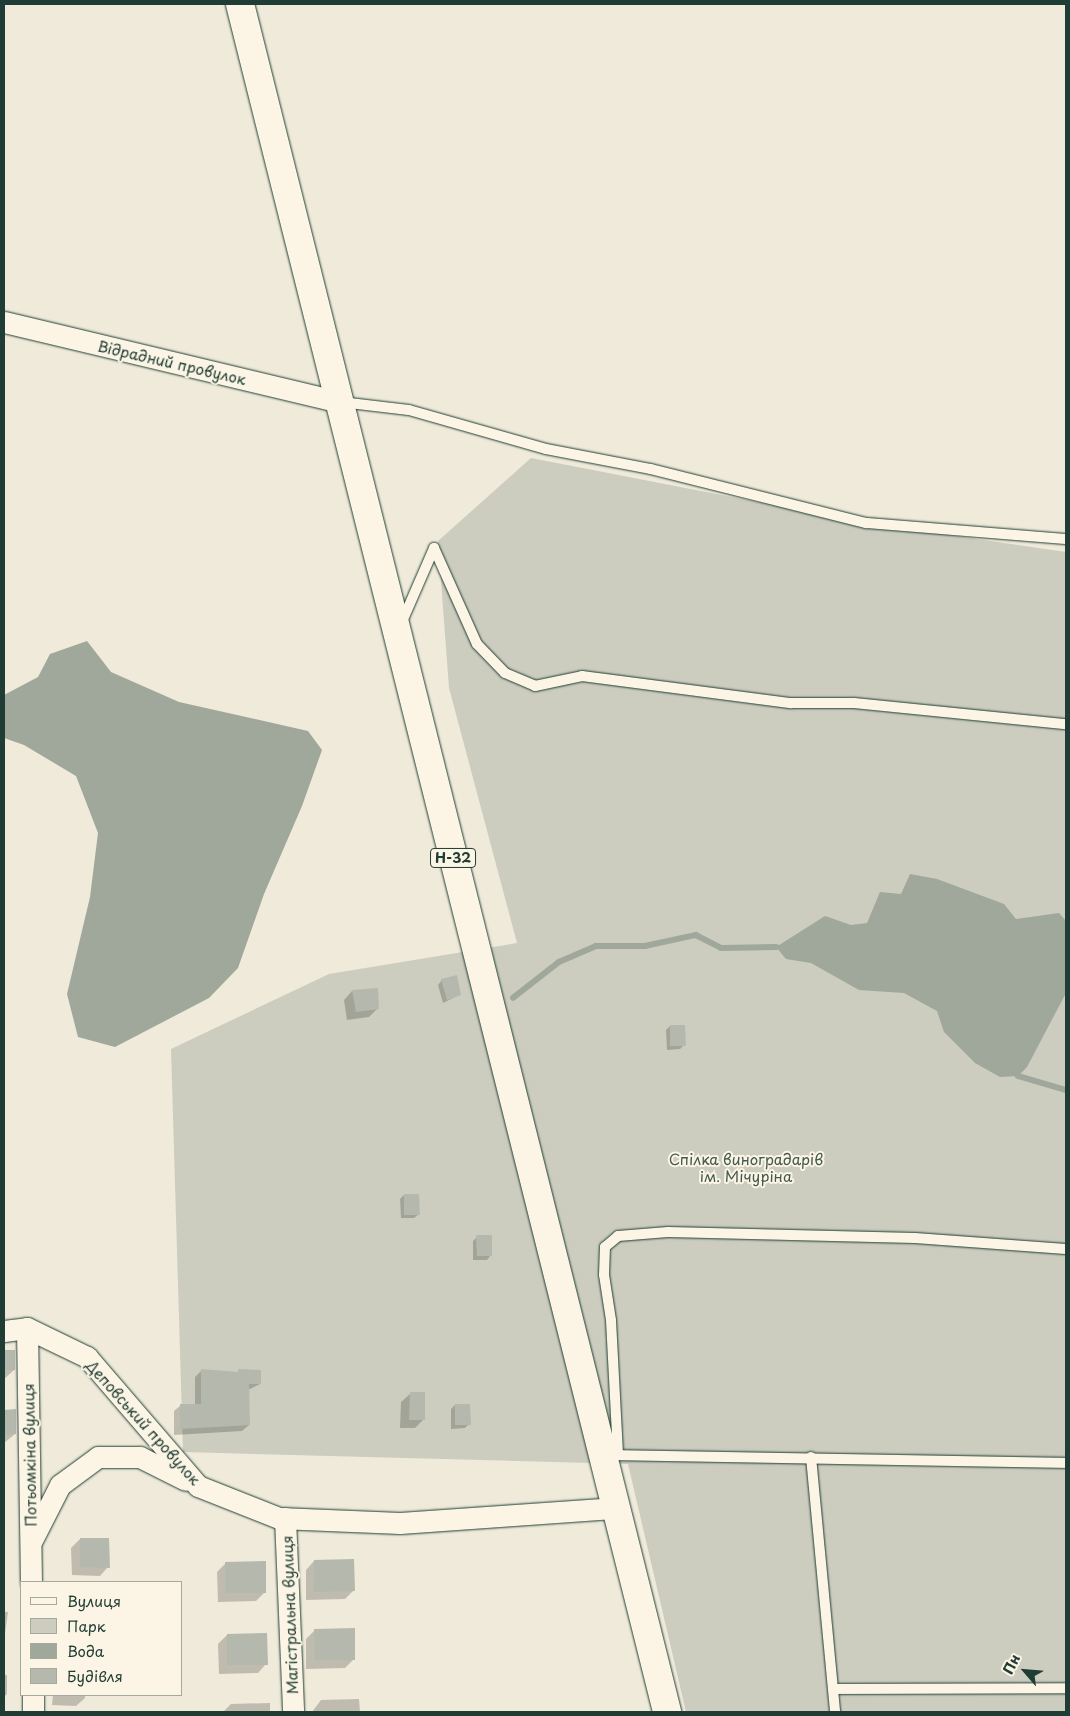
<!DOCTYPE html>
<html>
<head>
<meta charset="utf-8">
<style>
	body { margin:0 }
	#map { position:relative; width:1070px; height:1716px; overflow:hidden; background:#efeada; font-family:"Playpen Sans",sans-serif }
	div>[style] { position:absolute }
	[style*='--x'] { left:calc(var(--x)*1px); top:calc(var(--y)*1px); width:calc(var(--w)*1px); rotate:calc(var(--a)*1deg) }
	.green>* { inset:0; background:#cccdbf }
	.water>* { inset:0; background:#9fa89a }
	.shadow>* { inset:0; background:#0003 }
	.stream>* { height:5.5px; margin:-2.75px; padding:0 2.75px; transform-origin:2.75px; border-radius:2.75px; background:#9fa89a }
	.building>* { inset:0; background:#b5b9ad }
	.roads { filter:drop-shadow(0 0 1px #1f3d34) drop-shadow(0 0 1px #1f3d34) }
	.service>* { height:10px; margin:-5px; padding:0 5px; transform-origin:5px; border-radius:5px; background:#fcf5e5 }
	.minor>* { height:21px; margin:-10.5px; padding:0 10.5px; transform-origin:10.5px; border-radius:10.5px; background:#fcf5e5 }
	.primary>* { height:28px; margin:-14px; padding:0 14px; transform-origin:14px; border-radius:14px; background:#fcf5e5 }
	span { translate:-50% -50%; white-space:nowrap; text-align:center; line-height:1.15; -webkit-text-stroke:4px #fcf5e5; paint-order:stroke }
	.shield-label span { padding:1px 4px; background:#fcf5e5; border:1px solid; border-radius:4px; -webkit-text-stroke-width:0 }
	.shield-label { font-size:14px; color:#1f3d34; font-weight:700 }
	.street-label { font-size:15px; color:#1f3d34 }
	.park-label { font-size:15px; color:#425a50 }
	.frame { position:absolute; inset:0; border:5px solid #1f3d34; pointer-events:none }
	.legend { position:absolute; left:20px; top:1581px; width:162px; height:115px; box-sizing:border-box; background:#fcf5e5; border:1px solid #a4ab9e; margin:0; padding:6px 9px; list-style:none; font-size:15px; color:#1f3d34 }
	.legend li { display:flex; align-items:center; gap:10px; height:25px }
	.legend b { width:25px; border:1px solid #a4ab9e }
	.north { position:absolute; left:1000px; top:1646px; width:50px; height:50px; -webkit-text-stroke:4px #fcf5e5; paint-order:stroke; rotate:297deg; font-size:14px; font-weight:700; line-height:20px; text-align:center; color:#1f3d34 }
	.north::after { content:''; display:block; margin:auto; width:18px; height:22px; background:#1f3d34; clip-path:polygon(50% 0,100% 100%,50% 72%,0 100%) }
</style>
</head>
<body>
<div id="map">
	<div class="green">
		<i style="clip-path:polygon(531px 458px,866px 523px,1066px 552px,1066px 1712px,686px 1712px,628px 1464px,183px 1452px,171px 1049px,329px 974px,517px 943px,449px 688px,438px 541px)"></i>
	</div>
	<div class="water">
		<i style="clip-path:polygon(87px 641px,111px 672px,179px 702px,308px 731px,322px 750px,302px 806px,264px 894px,238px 968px,209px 998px,115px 1047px,78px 1037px,67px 994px,90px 897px,98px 833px,76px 776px,24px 745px,4px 738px,4px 695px,38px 677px,50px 654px)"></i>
		<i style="clip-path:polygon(910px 874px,937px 879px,1004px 904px,1016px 919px,1059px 913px,1066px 921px,1066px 993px,1027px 1067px,1018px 1076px,1000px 1077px,975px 1063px,944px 1032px,937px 1011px,904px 993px,859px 990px,811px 963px,786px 959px,776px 947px,825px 916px,851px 925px,867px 923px,880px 892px,901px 894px)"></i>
	</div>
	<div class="shadow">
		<i style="clip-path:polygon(442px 980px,459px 995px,443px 1003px,438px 985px)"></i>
		<i style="clip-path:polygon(352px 991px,378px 1008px,369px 1017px,347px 1020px,344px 1000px)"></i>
		<i style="clip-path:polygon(670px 1026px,684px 1045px,680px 1049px,667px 1050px,666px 1030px)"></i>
		<i style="clip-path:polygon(404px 1195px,419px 1214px,414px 1218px,401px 1218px,400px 1199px)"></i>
		<i style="clip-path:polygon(477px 1237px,491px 1255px,487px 1260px,473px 1260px,473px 1241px)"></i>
		<i style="clip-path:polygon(14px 1351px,14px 1370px,4px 1379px,4px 1352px)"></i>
		<i style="clip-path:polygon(202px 1370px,236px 1374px,239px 1371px,260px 1384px,248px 1390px,249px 1425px,242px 1431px,174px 1435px,174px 1411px,181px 1405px,195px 1405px,195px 1377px)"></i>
		<i style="clip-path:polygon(410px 1394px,424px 1419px,415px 1428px,400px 1428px,401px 1402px)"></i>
		<i style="clip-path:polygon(455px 1405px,469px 1424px,465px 1428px,451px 1429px,451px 1409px)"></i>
		<i style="clip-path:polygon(15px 1410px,15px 1434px,4px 1443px,4px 1411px)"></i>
		<i style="clip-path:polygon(80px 1539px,108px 1567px,100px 1576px,72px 1575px,71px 1548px)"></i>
		<i style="clip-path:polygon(314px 1561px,354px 1590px,345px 1599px,306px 1600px,306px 1570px)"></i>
		<i style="clip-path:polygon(226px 1563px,265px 1592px,256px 1601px,218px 1602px,217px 1572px)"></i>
		<i style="clip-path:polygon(4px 1612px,8px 1612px,4px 1641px)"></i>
		<i style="clip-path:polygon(315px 1630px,354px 1659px,345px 1668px,306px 1669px,306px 1639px)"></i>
		<i style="clip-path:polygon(227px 1635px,266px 1664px,258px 1673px,219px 1674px,218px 1644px)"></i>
		<i style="clip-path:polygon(4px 1675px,7px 1675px,7px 1694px,4px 1697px)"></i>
		<i style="clip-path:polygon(53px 1695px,85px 1695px,85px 1698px,76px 1706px,52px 1705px)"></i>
		<i style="clip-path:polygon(359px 1699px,360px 1712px,312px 1712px,321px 1700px)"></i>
		<i style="clip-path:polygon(270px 1703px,270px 1712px,223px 1712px,231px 1704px)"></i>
	</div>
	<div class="stream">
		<i style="--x:513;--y:998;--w:58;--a:-38"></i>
		<i style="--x:559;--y:962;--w:40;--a:-23.4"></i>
		<i style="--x:596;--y:946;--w:49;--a:0"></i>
		<i style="--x:645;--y:946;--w:52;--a:-12.2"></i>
		<i style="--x:696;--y:935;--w:28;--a:27"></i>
		<i style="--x:721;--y:948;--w:55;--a:-1"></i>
		<i style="--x:1018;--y:1076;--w:50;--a:16.3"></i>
	</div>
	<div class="building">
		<i style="clip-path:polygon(457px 975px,461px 995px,447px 1000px,441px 979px)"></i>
		<i style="clip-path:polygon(378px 988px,379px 1009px,356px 1012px,352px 990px)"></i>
		<i style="clip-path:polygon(670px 1025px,685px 1025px,686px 1046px,670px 1046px)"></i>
		<i style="clip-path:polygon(404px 1194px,419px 1194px,420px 1215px,404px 1215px)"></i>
		<i style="clip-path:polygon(476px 1235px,492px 1235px,492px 1256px,477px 1256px)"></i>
		<i style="clip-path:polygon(4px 1350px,15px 1350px,15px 1370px,4px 1370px)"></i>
		<i style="clip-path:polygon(201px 1369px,238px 1372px,238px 1369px,261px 1370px,261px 1384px,249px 1384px,250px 1425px,180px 1429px,180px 1404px,201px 1404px)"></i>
		<i style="clip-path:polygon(410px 1392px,425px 1392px,425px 1420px,409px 1420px)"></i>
		<i style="clip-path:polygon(455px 1404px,470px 1404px,471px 1425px,455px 1425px)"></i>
		<i style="clip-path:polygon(16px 1409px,16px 1434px,4px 1435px,4px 1410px)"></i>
		<i style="clip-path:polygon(80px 1538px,109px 1538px,110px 1568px,80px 1567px)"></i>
		<i style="clip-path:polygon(354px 1559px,355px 1591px,314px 1592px,314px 1560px)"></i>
		<i style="clip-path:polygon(266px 1561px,266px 1593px,226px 1593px,225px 1562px)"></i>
		<i style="clip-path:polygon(355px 1628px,355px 1660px,315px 1660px,314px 1629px)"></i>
		<i style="clip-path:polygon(267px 1633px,268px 1665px,227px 1665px,227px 1634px)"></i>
	</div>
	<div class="roads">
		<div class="service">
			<i style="--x:341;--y:402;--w:68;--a:6.7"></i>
			<i style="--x:409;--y:410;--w:142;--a:15.9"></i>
			<i style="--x:546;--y:449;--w:107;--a:10.8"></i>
			<i style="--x:651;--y:469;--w:222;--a:14.1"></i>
			<i style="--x:866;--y:523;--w:201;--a:4.6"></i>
			<i style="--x:401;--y:624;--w:83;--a:-66.5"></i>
			<i style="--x:434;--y:548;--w:105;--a:65.9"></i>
			<i style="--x:477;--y:644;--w:40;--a:46"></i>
			<i style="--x:505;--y:673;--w:33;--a:23"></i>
			<i style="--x:535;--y:686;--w:48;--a:-12"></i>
			<i style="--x:582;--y:676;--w:211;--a:7.4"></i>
			<i style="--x:791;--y:703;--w:63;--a:0"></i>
			<i style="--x:854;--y:703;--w:213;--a:5.7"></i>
			<i style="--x:618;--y:1454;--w:134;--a:-93"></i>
			<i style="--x:611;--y:1320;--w:46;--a:-98.8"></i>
			<i style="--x:604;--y:1275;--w:28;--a:-88"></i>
			<i style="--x:605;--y:1247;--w:17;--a:-40"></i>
			<i style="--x:618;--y:1236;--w:50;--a:-4.6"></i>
			<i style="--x:668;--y:1232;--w:247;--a:1.4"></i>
			<i style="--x:915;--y:1238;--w:151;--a:4.2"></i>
			<i style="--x:613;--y:1455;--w:453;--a:1"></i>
			<i style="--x:811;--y:1457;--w:256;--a:84.6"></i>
			<i style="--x:833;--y:1689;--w:233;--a:-0.2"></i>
		</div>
		<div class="minor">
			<i style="--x:4;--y:322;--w:345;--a:13.4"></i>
			<i style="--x:27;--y:1328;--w:254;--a:89.1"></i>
			<i style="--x:4;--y:1331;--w:23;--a:-7"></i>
			<i style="--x:27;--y:1328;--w:67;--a:25.8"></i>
			<i style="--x:87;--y:1357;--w:170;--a:49.3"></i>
			<i style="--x:198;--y:1486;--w:87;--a:21.6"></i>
			<i style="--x:279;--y:1518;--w:121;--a:2.4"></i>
			<i style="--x:400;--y:1523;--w:217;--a:-4"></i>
			<i style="--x:285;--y:1518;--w:194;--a:87.6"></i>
			<i style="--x:32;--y:1540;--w:62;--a:-63"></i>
			<i style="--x:60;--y:1485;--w:47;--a:-36.4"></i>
			<i style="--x:98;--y:1457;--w:42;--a:0"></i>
			<i style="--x:140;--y:1457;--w:51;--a:26.6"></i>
			<i style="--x:33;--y:1695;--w:17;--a:90"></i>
		</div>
		<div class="primary">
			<i style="--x:240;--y:4;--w:1761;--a:75.96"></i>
		</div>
	</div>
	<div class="shield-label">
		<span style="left:453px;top:858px">Н-32</span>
	</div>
	<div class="street-label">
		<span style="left:172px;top:362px;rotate:13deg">Відрадний провулок</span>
		<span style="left:144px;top:1422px;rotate:48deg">Деповський провулок</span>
		<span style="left:29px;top:1455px;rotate:-91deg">Потьомкіна вулиця</span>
		<span style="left:289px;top:1615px;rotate:-92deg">Магістральна вулиця</span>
	</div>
	<div class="park-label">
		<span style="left:746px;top:1167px">Спілка виноградарів<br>ім. Мічуріна</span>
	</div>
	<div class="frame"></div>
	<ul class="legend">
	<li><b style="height:6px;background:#fcf5e5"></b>Вулиця</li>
	<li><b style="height:14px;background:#cccdbf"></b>Парк</li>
	<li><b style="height:14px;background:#9fa89a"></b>Вода</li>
	<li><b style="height:14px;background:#b5b9ad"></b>Будівля</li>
	</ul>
	<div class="north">Пн</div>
</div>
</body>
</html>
